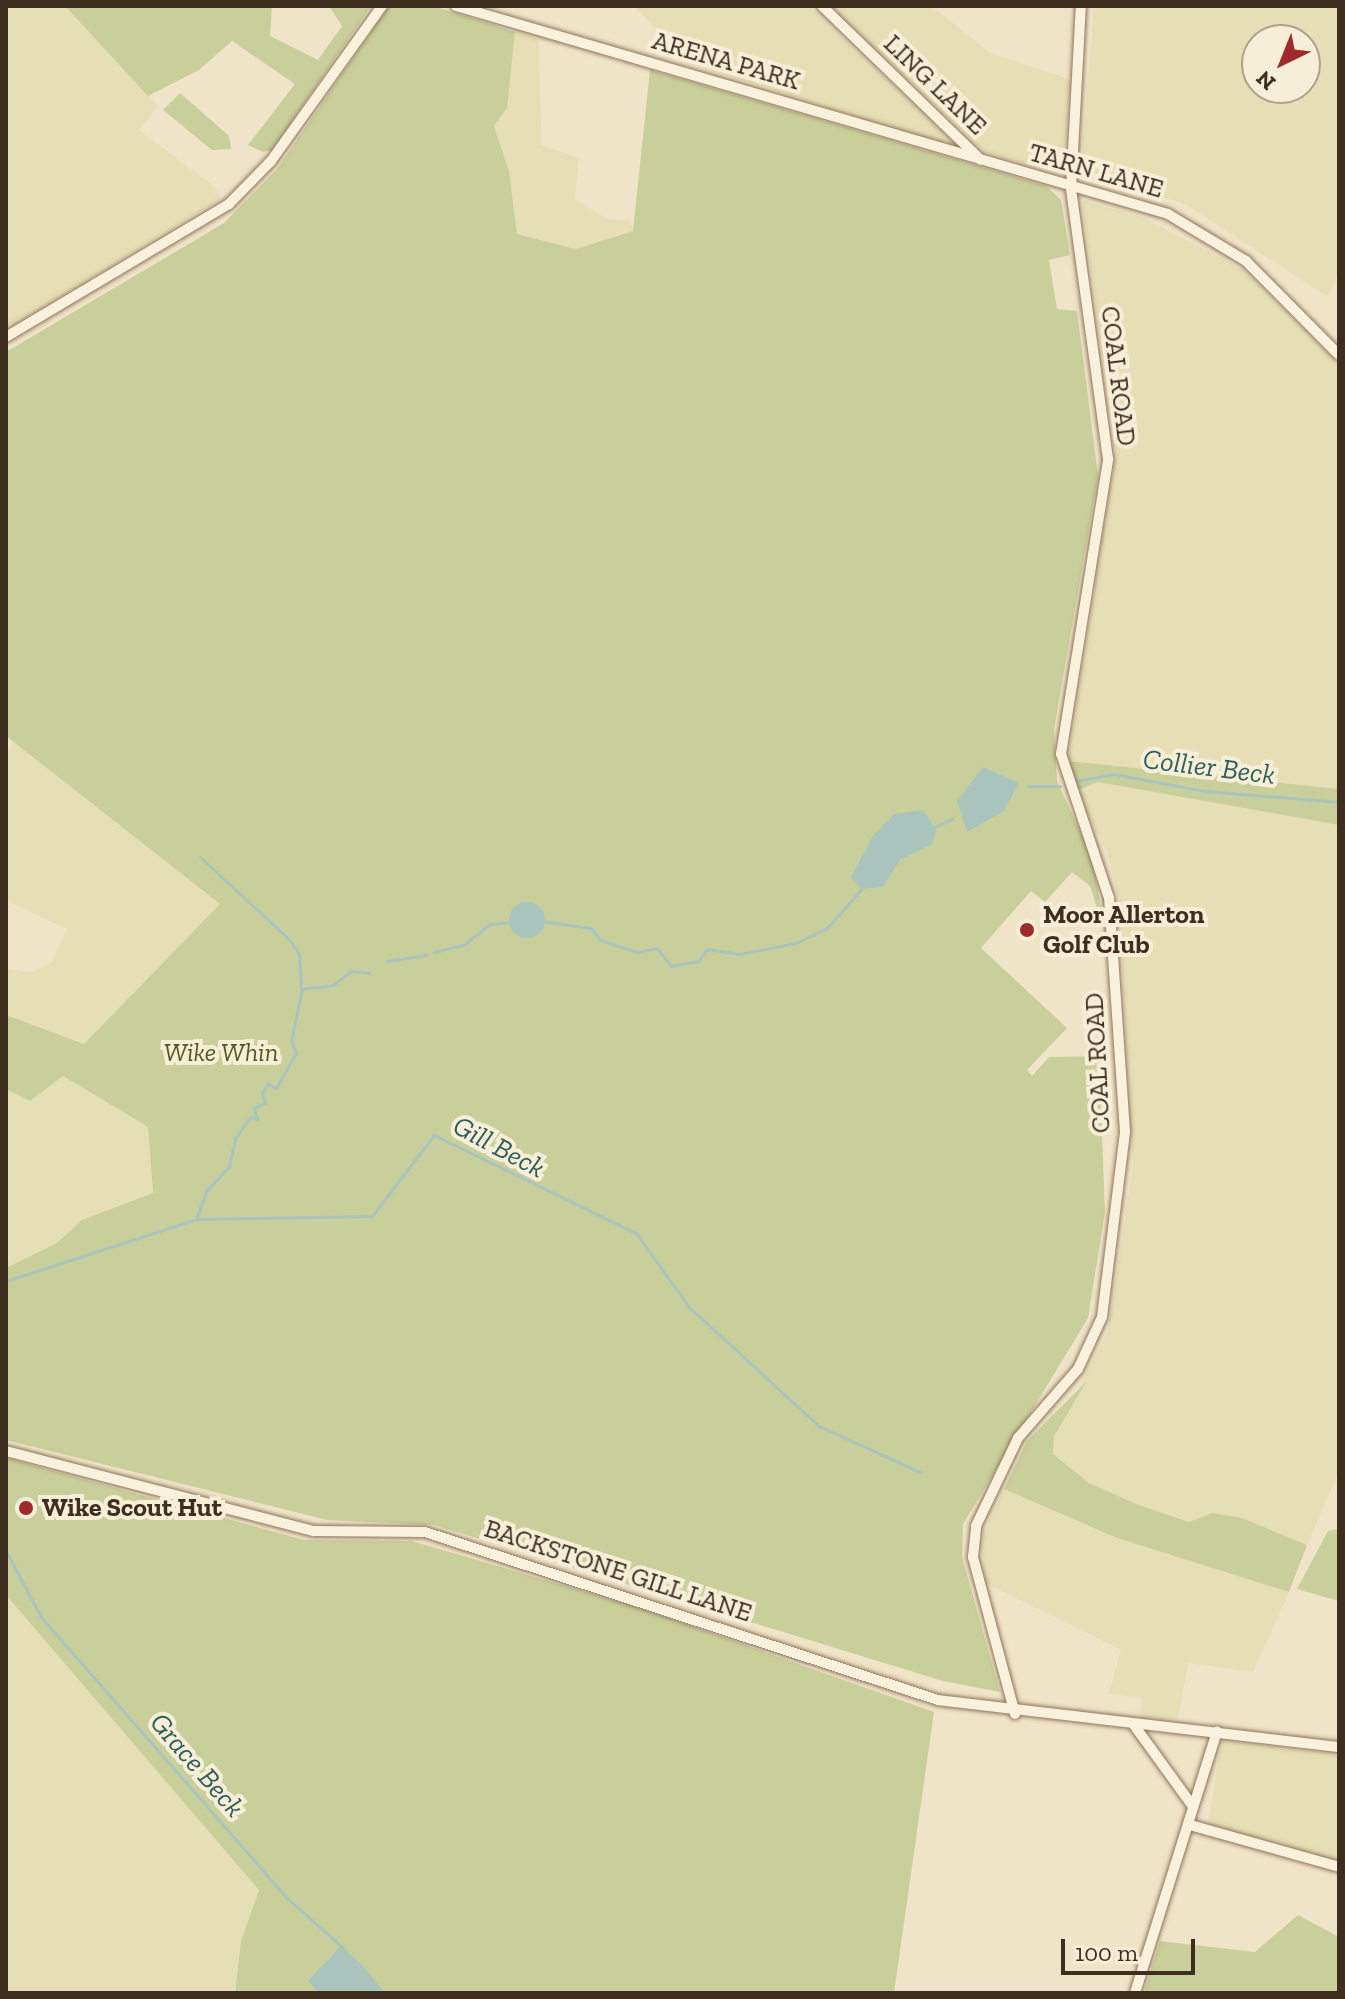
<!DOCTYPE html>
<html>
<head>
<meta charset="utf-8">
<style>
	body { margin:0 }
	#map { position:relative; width:1345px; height:1999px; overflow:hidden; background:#f0e4c8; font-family:"Zilla Slab",serif }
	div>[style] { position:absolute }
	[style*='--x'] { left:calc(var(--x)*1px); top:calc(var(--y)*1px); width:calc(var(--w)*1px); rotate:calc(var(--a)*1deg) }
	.farmland>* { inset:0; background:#e6deb5 }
	.green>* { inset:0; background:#c9cf9b }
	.water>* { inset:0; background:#a9c4bc }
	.round { border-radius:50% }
	.stream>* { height:3px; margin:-1.5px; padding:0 1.5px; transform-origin:1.5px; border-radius:1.5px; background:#a9c4bc }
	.roads { filter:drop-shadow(0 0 2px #8d765c) drop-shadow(0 0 2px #8d765c) }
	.minor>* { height:10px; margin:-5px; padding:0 5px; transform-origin:5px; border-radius:5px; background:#faf1dc }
	.dots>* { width:22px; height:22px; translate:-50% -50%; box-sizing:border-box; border:4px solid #f7eed8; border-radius:50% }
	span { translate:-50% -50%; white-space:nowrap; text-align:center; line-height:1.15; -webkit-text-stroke:8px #f7eed8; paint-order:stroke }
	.street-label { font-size:26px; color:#3d2e20 }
	.poi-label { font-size:26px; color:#3d2e20; font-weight:700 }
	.left { translate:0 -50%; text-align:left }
	.park-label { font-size:26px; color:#4d5a26; font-style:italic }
	.water-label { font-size:28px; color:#2f5d5a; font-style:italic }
	.frame { position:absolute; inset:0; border:8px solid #3d2e20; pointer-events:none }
	.north { position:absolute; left:1241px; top:24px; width:80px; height:80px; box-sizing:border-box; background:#f7eed8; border:2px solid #ada18e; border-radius:50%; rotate:223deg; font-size:22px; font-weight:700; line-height:32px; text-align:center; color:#3d2e20 }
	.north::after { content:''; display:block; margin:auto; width:28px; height:36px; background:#9e2a2b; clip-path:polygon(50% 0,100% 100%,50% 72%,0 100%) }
	.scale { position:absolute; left:1061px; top:1939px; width:134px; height:36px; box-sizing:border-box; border:4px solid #3d2e20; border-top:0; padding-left:10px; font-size:24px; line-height:28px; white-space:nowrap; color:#3d2e20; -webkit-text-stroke:6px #f7eed8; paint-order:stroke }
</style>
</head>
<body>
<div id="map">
	<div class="farmland">
		<i style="clip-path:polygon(6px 6px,65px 6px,158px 106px,139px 130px,216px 188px,220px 199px,6px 330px)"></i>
		<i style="clip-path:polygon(634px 6px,809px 6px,961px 150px,688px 63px)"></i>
		<i style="clip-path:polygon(830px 6px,931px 6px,990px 53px,1070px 79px,1063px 175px,986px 153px)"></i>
		<i style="clip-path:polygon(evenodd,1094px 6px,1339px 6px,1339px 272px,1328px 297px,1187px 205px,1081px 169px,1094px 6px,1257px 40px,1305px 40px,1305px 88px,1257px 88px,1257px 40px)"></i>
		<i style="clip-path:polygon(515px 32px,539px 39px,541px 145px,579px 158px,575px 199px,607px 219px,630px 220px,634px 231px,576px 249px,517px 234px,509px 171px,494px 126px,507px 108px)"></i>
		<i style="clip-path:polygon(1082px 200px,1144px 218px,1244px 270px,1339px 365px,1339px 789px,1068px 761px,1116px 453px)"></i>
		<i style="clip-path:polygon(12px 741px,220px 904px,84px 1044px,6px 1015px,6px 969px,33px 972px,52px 962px,67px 929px,6px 901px,6px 756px)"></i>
		<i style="clip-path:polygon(1098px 782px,1339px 825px,1339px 1472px,1307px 1545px,1242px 1518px,1213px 1513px,1189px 1522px,1139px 1505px,1089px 1483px,1053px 1454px,1054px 1436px,1108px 1332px,1133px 1165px,1119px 900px,1107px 851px,1076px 791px)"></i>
		<i style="clip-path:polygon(63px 1076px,148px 1127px,153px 1194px,82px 1220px,57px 1243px,6px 1268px,6px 1089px,30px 1101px)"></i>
		<i style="clip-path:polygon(1004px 1489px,1117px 1538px,1289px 1592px,1253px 1672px,1188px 1663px,1178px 1719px,1140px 1718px,1142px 1698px,1109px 1694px,1121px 1650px,986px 1583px,981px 1541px)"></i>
		<i style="clip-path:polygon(6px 1595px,259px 1890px,241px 1941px,235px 1993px,6px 1993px)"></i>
		<i style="clip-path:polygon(1222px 1740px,1339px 1755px,1339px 1862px,1208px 1825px)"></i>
	</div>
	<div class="green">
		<i style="clip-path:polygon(65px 6px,272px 6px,270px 36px,318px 60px,342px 26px,329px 6px,371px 6px,272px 150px,263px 152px,248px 145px,295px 84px,232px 41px,199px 70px,148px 96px)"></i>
		<i style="clip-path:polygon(389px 6px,433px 6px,515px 32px,507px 108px,494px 126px,509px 171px,517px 234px,576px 249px,633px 231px,650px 70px,1046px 186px,1061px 200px,1070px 255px,1049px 260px,1057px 309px,1077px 311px,1098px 476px,1054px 729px,1057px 781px,1093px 860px,1104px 930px,1090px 886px,1072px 872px,1045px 902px,1031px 891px,981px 948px,1067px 1028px,1027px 1070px,1032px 1076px,1049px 1057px,1099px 1056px,1105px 1212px,1088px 1318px,963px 1524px,962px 1557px,1000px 1692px,943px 1681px,434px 1525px,327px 1520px,6px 1440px,6px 1268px,57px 1243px,82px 1220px,153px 1193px,148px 1127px,63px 1076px,30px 1101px,6px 1089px,6px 1015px,84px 1044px,220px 904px,6px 736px,6px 352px,224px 223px,277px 169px)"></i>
		<i style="clip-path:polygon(180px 93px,229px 136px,231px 149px,212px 150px,163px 110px)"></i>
		<i style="clip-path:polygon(1068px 761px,1339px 789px,1339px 825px,1098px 782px,1076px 791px)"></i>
		<i style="clip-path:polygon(1087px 1381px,1054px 1436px,1053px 1454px,1089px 1483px,1139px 1505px,1189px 1522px,1213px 1513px,1242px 1518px,1307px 1545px,1289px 1592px,1117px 1538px,1004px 1489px,1027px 1441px)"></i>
		<i style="clip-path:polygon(6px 1458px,304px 1540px,412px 1541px,640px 1608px,934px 1712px,894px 1993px,235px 1993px,241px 1941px,259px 1890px,6px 1595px)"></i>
		<i style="clip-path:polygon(1339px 1529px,1339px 1601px,1297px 1589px,1328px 1531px)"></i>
		<i style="clip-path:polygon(1298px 1915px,1339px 1937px,1339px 1993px,1144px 1993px,1160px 1941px,1255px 1952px)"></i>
	</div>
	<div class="water">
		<i style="clip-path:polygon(983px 767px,1019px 783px,1004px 811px,967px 832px,957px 801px)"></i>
		<i style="clip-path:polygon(923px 810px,936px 830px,932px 844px,900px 860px,883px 887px,861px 889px,851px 877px,873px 836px,894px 814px)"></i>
		<i class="round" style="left:509px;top:902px;width:36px;height:36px"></i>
		<i style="clip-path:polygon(341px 1946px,363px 1966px,385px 1993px,319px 1993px,308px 1981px)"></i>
	</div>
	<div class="stream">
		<i style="--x:1075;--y:781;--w:40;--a:-10"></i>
		<i style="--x:1114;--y:774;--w:93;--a:10.6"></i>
		<i style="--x:1205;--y:791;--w:134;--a:4.7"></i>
		<i style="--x:1028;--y:786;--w:32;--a:0"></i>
		<i style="--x:934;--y:827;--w:20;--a:-24"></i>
		<i style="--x:200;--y:857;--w:121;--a:42.7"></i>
		<i style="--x:289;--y:939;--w:18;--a:56"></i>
		<i style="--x:299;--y:954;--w:34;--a:87"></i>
		<i style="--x:542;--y:921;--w:49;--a:8.1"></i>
		<i style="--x:591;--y:928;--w:15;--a:53"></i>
		<i style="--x:600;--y:940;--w:40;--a:18"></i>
		<i style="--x:638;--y:952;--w:19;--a:-12"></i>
		<i style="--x:657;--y:948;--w:23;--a:52"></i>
		<i style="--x:671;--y:966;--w:27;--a:-10"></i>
		<i style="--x:698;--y:961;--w:15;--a:-53"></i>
		<i style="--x:707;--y:949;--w:32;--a:9"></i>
		<i style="--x:739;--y:954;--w:58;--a:-10.9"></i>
		<i style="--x:796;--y:943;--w:34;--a:-26"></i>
		<i style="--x:827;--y:928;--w:55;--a:-48.7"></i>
		<i style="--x:434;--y:952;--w:32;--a:-14"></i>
		<i style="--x:465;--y:944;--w:32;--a:-39"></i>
		<i style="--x:490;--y:924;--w:21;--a:-5"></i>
		<i style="--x:387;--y:961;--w:39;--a:-9"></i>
		<i style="--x:197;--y:1217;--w:28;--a:-71"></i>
		<i style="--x:206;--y:1191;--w:34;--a:-47"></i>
		<i style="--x:229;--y:1166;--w:28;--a:-77"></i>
		<i style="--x:235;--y:1139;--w:27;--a:-56"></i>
		<i style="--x:250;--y:1117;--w:8;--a:14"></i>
		<i style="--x:258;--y:1119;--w:12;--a:-114"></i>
		<i style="--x:253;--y:1108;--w:13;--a:-23"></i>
		<i style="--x:265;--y:1103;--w:11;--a:-105"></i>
		<i style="--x:262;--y:1092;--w:10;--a:-53"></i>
		<i style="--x:268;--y:1084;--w:9;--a:27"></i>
		<i style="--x:276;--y:1088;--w:40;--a:-60.3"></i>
		<i style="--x:296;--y:1053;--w:13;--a:-113"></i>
		<i style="--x:291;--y:1041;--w:53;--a:-78.1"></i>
		<i style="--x:302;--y:989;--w:31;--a:-7"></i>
		<i style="--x:333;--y:985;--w:23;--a:-38"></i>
		<i style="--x:351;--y:971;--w:18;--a:6"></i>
		<i style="--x:6;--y:1281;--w:201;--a:-18"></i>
		<i style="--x:197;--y:1219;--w:175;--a:-1"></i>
		<i style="--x:372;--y:1216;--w:102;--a:-52.6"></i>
		<i style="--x:434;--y:1135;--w:225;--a:25.9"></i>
		<i style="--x:636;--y:1233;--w:91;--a:54.4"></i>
		<i style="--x:689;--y:1307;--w:176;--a:42.5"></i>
		<i style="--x:819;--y:1426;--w:111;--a:24.5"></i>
		<i style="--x:6;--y:1551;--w:75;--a:62.1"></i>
		<i style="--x:41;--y:1617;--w:372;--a:48.8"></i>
		<i style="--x:286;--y:1897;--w:76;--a:41.8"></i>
	</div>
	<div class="roads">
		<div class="minor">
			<i style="--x:456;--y:6;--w:742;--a:16.28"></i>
			<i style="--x:1168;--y:214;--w:91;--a:31.1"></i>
			<i style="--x:1246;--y:261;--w:132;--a:45.3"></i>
			<i style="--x:822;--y:6;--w:221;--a:44.1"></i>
			<i style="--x:6;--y:337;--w:260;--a:-30.8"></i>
			<i style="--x:229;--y:204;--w:60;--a:-45.7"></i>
			<i style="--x:271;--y:161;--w:191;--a:-54.4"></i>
			<i style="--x:6;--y:1451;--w:318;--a:14.6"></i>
			<i style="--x:314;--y:1531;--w:111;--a:0.5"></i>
			<i style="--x:425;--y:1532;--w:540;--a:18.13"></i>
			<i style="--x:938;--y:1700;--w:404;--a:6.7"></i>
			<i style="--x:1015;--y:1714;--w:163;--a:-105"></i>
			<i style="--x:973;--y:1557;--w:31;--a:-84"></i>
			<i style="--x:976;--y:1526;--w:98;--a:-64.5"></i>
			<i style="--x:1018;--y:1438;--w:91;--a:-49"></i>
			<i style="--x:1078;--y:1369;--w:57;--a:-65.2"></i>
			<i style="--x:1102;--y:1317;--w:186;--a:-82.9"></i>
			<i style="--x:1125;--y:1132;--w:235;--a:-93.9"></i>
			<i style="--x:1109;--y:898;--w:152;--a:-108.4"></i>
			<i style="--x:1061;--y:754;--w:299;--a:-80.9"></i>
			<i style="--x:1108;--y:459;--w:274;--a:-97.8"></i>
			<i style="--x:1071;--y:188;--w:182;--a:-86.9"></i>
			<i style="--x:1134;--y:1725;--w:99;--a:54.1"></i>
			<i style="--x:1190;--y:1825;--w:155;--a:15.7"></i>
			<i style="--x:1135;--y:1993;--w:274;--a:-72.6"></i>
		</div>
	</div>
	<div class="dots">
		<i style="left:1027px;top:930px;background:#9e2a2b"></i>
		<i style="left:26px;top:1508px;background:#9e2a2b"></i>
	</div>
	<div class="street-label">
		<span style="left:726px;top:61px;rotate:16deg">ARENA PARK</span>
		<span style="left:935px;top:85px;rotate:44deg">LING LANE</span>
		<span style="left:1096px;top:171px;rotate:16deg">TARN LANE</span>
		<span style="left:1118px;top:376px;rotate:83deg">COAL ROAD</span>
		<span style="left:1098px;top:1063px;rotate:-93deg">COAL ROAD</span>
		<span style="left:618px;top:1571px;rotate:18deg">BACKSTONE GILL LANE</span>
	</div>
	<div class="poi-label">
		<span class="left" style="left:1043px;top:930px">Moor Allerton<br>Golf Club</span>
		<span class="left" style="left:42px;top:1508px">Wike Scout Hut</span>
	</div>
	<div class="park-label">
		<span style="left:221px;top:1053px">Wike Whin</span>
	</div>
	<div class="water-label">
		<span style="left:1209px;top:767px;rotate:7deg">Collier Beck</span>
		<span style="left:499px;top:1147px;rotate:28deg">Gill Beck</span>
		<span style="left:197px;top:1765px;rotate:49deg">Grace Beck</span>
	</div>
	<div class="frame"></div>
	<div class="north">N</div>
	<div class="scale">100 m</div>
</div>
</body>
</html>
